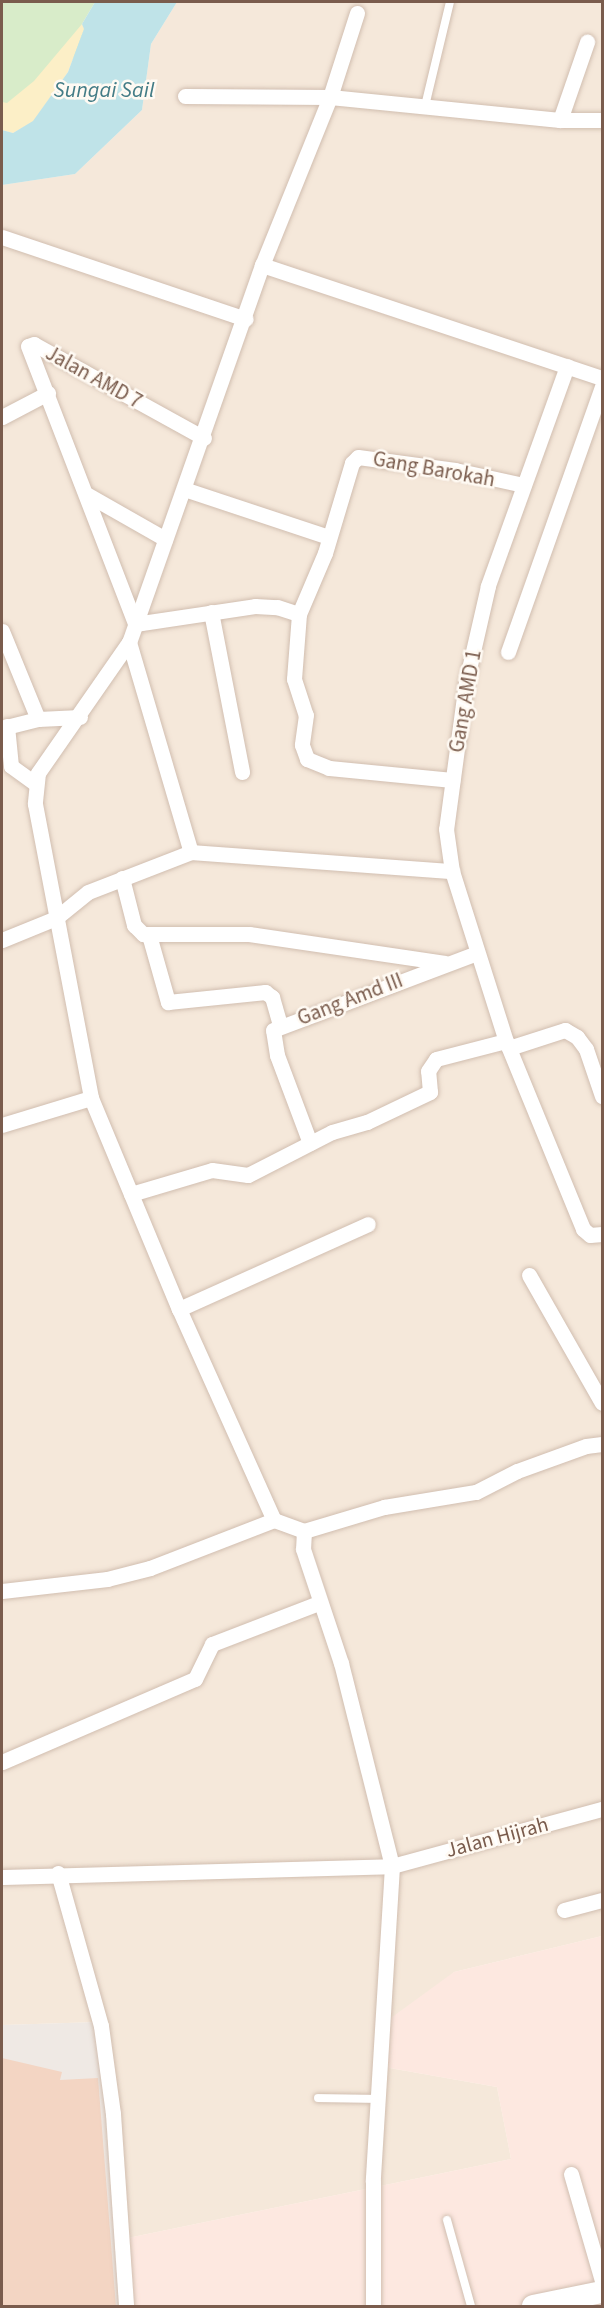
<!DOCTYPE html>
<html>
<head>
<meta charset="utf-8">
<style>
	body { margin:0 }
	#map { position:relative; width:604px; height:2308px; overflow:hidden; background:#fdf6ec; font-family:"Source Sans 3",sans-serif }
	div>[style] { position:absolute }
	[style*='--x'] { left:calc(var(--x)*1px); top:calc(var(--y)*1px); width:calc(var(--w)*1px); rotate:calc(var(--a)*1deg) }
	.residential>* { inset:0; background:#f5e8da }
	.commercial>* { inset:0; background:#fde8e0 }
	.industrial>* { inset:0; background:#efe9e4 }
	.green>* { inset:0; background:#d8ecc9 }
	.sand>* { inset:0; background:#fcefc7 }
	.water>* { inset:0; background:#bfe3e8 }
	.building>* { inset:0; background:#f3d5c3 }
	.roads { filter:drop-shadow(0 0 2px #d1beb0) drop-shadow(0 0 2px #d1beb0) }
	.lane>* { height:8px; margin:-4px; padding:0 4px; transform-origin:4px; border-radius:4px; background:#fff }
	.street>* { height:15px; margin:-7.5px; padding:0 7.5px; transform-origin:7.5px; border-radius:7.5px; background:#fff }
	.secondary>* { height:22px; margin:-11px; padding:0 11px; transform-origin:11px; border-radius:11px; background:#fff }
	span { translate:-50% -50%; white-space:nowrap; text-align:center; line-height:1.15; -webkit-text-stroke:5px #fffaf3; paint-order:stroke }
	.street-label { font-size:21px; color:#7a5c4d }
	.water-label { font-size:22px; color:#437c86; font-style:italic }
	.frame { position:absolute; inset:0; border:3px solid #7a5c4d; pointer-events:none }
</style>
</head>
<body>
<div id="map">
	<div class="residential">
		<i style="clip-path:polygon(177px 2px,602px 2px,602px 1936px,454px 1972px,384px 2067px,497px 2087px,511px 2159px,123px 2239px,98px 2022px,2px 2025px,2px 185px,75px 174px,142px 110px,151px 44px)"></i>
	</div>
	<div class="commercial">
		<i style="clip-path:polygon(602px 1936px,602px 2306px,128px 2306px,123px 2239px,511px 2159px,497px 2087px,384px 2067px,388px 2020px,454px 1972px)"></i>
	</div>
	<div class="industrial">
		<i style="clip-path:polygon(98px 2022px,128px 2306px,2px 2306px,2px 2025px)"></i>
	</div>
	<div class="green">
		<i style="clip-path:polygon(2px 2px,95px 2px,82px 24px,84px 29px,76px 54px,33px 122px,2px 130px)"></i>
	</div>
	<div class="sand">
		<i style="clip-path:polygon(82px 24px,84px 29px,68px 72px,33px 122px,13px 133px,2px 130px,2px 102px,7px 103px,34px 81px)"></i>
	</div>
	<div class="water">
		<i style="clip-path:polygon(95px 2px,177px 2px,151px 44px,142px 110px,75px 174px,2px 185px,2px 130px,13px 133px,33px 121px,68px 72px,84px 29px,82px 24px)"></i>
	</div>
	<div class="building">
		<i style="clip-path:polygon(2px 2058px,62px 2072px,60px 2080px,98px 2078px,116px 2307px,2px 2307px)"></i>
	</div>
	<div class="roads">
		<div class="lane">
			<i style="--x:425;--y:106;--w:107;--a:-76.5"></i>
			<i style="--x:318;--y:2098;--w:60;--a:1"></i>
			<i style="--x:447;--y:2220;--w:89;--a:74.4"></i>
		</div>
		<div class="street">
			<i style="--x:357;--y:13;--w:88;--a:107.8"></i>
			<i style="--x:330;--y:97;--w:181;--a:112"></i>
			<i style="--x:262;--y:265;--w:400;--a:109.4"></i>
			<i style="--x:129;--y:642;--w:160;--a:124.8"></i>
			<i style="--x:38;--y:773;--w:31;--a:96"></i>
			<i style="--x:35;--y:804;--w:299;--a:79.2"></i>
			<i style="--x:91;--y:1098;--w:229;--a:67.4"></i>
			<i style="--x:179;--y:1309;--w:231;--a:65.8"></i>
			<i style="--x:274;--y:1520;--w:32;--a:20"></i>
			<i style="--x:304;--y:1531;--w:84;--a:-16.7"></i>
			<i style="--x:384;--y:1507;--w:93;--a:-9.3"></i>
			<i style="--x:476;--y:1492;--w:46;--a:-27.1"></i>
			<i style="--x:517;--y:1471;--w:73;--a:-19.9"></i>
			<i style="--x:586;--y:1446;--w:16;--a:-7"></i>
			<i style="--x:185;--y:96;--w:145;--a:0.4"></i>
			<i style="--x:330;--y:97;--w:231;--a:5.7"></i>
			<i style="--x:560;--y:120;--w:42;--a:0"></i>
			<i style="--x:560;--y:120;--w:83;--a:-70.9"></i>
			<i style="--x:2;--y:237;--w:257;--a:18.6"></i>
			<i style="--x:262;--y:265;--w:358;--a:18.4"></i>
			<i style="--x:567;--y:366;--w:234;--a:109.8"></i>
			<i style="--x:488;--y:586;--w:98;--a:102.9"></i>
			<i style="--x:466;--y:682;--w:148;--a:97.7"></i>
			<i style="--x:446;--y:829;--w:42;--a:81.9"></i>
			<i style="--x:452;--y:871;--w:178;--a:72.4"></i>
			<i style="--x:506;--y:1041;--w:203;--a:67.7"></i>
			<i style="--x:583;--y:1229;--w:9;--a:41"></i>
			<i style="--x:590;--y:1235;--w:12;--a:-5"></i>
			<i style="--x:2;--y:417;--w:52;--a:-27.6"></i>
			<i style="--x:204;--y:438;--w:194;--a:-151.1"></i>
			<i style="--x:34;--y:344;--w:6;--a:162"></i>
			<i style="--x:28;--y:346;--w:298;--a:68.9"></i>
			<i style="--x:135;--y:624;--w:121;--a:-8.5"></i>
			<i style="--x:255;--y:606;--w:22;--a:3"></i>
			<i style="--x:277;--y:607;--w:23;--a:18"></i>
			<i style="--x:299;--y:614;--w:66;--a:-66.9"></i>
			<i style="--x:325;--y:553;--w:94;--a:-73.3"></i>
			<i style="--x:352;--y:463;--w:8;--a:-45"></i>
			<i style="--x:358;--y:457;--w:98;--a:7.6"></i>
			<i style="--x:455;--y:470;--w:70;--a:12.4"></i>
			<i style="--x:184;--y:489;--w:152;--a:18.4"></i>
			<i style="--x:88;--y:495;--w:89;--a:29.7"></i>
			<i style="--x:211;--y:612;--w:163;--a:79"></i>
			<i style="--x:299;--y:614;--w:65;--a:94.4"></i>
			<i style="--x:294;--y:679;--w:38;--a:72"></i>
			<i style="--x:306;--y:715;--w:30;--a:98"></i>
			<i style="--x:302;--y:745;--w:15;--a:70"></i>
			<i style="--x:307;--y:759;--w:24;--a:22"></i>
			<i style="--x:329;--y:768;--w:124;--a:5.6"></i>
			<i style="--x:2;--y:631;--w:95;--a:67.8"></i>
			<i style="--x:129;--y:642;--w:219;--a:73.6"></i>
			<i style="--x:508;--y:652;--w:281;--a:-70.5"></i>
			<i style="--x:7;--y:726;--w:40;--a:84.3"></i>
			<i style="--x:11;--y:766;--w:29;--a:36"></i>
			<i style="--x:2;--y:728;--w:37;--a:-14"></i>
			<i style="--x:38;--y:719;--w:42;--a:-2.7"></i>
			<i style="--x:122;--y:878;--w:49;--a:75.7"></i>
			<i style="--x:134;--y:925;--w:13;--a:45"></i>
			<i style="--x:143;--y:934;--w:106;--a:0"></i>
			<i style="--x:249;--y:934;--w:198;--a:8.4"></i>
			<i style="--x:149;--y:935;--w:70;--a:74.2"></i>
			<i style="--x:168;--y:1002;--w:98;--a:-5.9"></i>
			<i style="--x:265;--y:992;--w:9;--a:36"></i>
			<i style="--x:272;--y:997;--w:29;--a:74"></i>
			<i style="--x:2;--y:940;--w:58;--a:-22.2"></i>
			<i style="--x:56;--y:918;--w:41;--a:-39.1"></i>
			<i style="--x:88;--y:892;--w:110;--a:-21.2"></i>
			<i style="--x:191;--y:852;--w:262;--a:4.2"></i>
			<i style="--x:509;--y:1048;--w:59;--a:-17.8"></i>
			<i style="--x:565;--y:1030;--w:14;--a:30"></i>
			<i style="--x:577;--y:1037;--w:15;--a:53"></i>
			<i style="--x:586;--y:1049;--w:50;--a:71.2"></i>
			<i style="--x:2;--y:1125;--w:93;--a:-16.9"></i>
			<i style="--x:310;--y:1143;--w:94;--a:-110.6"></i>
			<i style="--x:277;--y:1055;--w:25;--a:-99"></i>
			<i style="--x:273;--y:1030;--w:218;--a:-20.7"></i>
			<i style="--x:131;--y:1194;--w:84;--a:-16.5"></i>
			<i style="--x:212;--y:1170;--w:36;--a:8"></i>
			<i style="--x:248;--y:1175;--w:94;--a:-27.1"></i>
			<i style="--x:332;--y:1132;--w:36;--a:-16"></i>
			<i style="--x:367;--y:1122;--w:70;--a:-25.5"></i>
			<i style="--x:430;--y:1092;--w:21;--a:-95"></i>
			<i style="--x:428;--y:1071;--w:14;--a:-56"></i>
			<i style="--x:436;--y:1059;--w:72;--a:-14.4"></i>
			<i style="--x:529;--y:1275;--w:147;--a:60.3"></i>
			<i style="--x:179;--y:1309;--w:207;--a:-24.2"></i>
			<i style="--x:304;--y:1531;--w:18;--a:93"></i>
			<i style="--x:303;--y:1549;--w:120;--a:71.6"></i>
			<i style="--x:341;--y:1663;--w:209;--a:75.9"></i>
			<i style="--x:392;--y:1866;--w:316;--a:93.5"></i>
			<i style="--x:373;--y:2181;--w:125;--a:90"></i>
			<i style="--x:2;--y:1591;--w:106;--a:-6.5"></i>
			<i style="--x:107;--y:1579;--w:44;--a:-14.3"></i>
			<i style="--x:150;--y:1568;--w:133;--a:-21.2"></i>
			<i style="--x:2;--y:1762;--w:210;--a:-23.3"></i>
			<i style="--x:195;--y:1679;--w:39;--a:-64"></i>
			<i style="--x:212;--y:1644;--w:115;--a:-21"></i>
			<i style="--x:58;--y:1873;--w:159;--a:74.3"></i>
			<i style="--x:101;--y:2026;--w:89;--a:82.2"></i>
			<i style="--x:113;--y:2114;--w:192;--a:86.1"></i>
			<i style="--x:2;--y:1877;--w:390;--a:-1.6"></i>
			<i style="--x:392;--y:1866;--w:218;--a:-15.2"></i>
			<i style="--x:564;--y:1910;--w:39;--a:-15"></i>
			<i style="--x:571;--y:2174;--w:111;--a:73.8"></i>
		</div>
		<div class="secondary">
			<i style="--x:533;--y:2306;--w:70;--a:-11.5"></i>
		</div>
	</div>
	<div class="street-label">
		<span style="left:94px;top:377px;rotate:29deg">Jalan AMD 7</span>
		<span style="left:434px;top:469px;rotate:10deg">Gang Barokah</span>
		<span style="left:465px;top:701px;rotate:-80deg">Gang AMD 1</span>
		<span style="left:350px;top:999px;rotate:-21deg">Gang Amd III</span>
		<span style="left:497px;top:1837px;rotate:-15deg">Jalan Hijrah</span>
	</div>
	<div class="water-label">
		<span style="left:104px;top:91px">Sungai Sail</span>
	</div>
	<div class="frame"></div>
</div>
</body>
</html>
